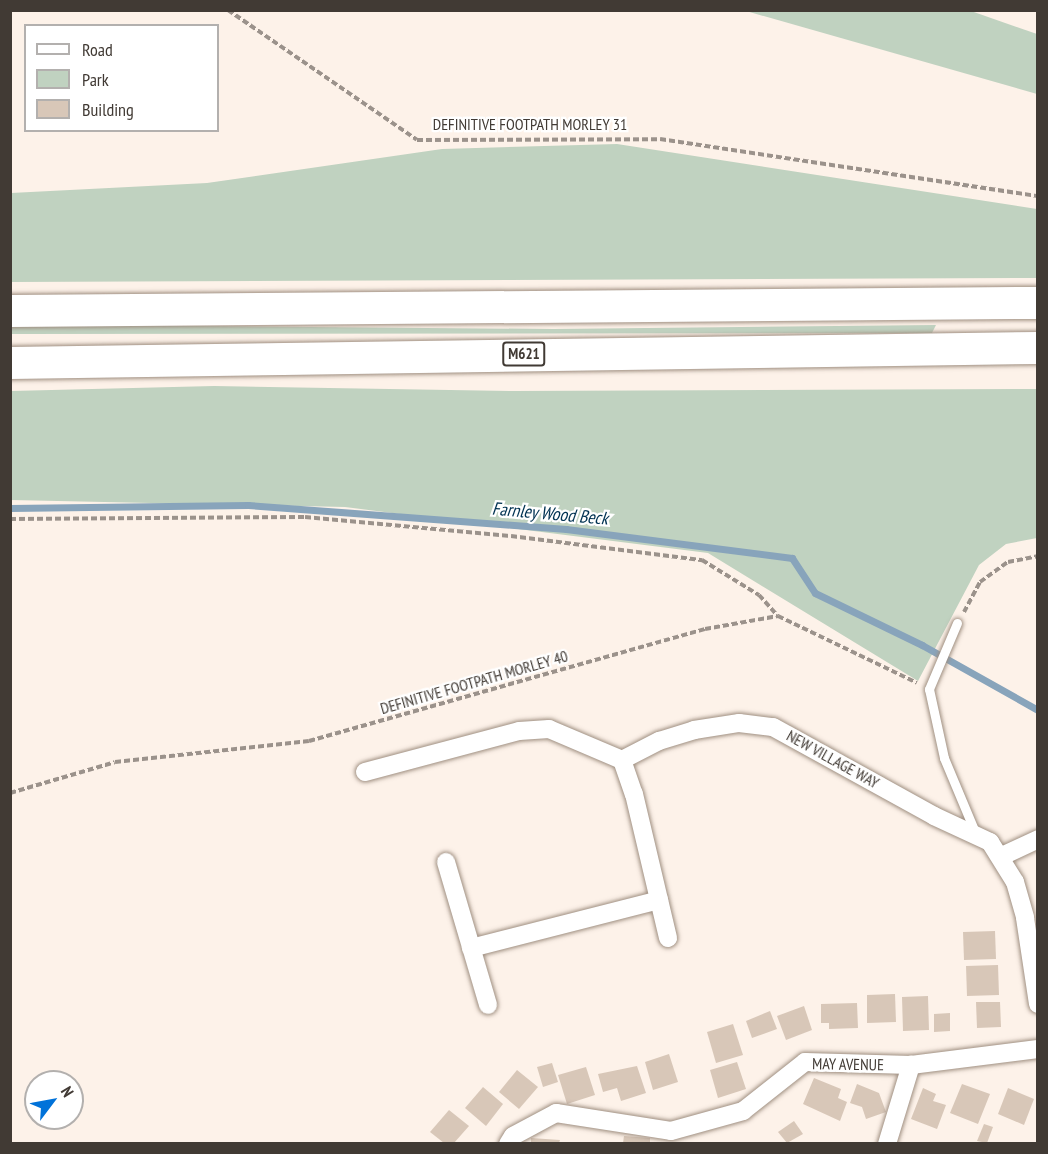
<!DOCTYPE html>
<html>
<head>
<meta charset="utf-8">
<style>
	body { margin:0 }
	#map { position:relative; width:1048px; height:1154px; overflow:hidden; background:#fdf2e9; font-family:"PT Sans Narrow",sans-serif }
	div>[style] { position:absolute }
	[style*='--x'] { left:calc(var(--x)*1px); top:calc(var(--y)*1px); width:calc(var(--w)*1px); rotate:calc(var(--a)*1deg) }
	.green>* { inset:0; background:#c0d2c0 }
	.stream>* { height:7px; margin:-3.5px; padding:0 3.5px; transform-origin:3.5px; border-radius:3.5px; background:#88a4bb }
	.building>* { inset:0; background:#d8c7b8 }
	.path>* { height:4px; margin-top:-2px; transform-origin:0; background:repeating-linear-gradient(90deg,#9b928b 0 6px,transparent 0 9px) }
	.roads { filter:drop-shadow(0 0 2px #9f8f81) drop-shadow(0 0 2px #9f8f81) }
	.lane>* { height:9px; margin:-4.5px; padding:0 4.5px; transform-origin:4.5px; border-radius:4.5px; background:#fff }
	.street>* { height:18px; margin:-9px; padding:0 9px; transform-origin:9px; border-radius:9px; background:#fff }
	.highway>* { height:32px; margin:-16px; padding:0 16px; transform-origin:16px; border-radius:16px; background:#fff }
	span { translate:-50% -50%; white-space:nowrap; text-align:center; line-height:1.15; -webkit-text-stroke:4.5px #fff; paint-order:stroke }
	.shield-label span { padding:2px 4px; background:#fff; border:2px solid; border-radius:4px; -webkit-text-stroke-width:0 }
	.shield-label { font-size:15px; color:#413a34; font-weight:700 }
	.street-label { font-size:16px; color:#413a34 }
	.water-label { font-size:18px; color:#003252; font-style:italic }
	.frame { position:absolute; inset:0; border:12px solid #413a34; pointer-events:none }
	.legend { position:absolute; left:24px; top:24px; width:195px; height:108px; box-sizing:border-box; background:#fff; border:2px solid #b3b0ae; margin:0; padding:8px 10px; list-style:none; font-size:18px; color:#413a34 }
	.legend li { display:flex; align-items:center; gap:12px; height:30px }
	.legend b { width:30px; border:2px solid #b3b0ae }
	.north { position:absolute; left:24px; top:1070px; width:60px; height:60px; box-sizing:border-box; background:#fff; border:2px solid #b3b0ae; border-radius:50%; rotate:58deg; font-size:16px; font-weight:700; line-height:24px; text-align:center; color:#413a34 }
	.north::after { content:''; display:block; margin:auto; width:21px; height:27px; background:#0072d9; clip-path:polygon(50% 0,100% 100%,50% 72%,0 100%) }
</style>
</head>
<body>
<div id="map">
	<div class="green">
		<i style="clip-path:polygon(746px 11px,971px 11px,1037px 34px,1037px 94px)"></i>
		<i style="clip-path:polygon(617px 144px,1037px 209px,1037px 278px,11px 282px,11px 193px,207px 183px,442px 149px)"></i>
		<i style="clip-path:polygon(936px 325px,932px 333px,11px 334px,10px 326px,83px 325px,553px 329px)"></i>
		<i style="clip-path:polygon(214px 386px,513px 391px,1037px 389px,1037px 538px,1006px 544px,979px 565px,918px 681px,708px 553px,345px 507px,11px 500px,11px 391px)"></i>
	</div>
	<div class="stream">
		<i style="--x:10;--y:508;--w:238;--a:-0.7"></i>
		<i style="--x:248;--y:505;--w:319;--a:4.3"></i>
		<i style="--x:566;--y:529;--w:228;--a:7.3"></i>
		<i style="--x:792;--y:558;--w:42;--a:56.7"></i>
		<i style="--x:815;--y:593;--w:119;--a:25.9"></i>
		<i style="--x:922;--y:645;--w:133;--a:29.3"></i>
	</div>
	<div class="building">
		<i style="clip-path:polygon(995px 931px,996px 959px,964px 960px,963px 932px)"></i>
		<i style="clip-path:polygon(998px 965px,999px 995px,967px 996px,966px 966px)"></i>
		<i style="clip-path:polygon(895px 994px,896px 1022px,867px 1023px,867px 995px)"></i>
		<i style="clip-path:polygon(928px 996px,929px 1030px,903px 1031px,902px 997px)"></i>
		<i style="clip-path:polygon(976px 1002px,1000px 1002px,1001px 1027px,977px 1028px)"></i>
		<i style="clip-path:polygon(857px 1003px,858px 1028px,829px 1029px,829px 1023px,821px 1023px,821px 1004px)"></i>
		<i style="clip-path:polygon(804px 1006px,812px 1030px,786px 1040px,777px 1016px)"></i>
		<i style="clip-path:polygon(770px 1011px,777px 1029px,752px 1038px,746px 1021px)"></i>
		<i style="clip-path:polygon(950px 1013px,950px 1031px,934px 1032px,934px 1014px)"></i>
		<i style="clip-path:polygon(733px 1024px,743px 1055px,716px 1063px,707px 1032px)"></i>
		<i style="clip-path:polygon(669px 1054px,678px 1082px,653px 1090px,645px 1062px)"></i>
		<i style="clip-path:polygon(737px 1062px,746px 1089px,718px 1098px,710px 1070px)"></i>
		<i style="clip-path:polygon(552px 1063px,558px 1082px,543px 1087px,537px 1067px)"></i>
		<i style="clip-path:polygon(637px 1066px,646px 1093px,621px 1101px,617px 1088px,603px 1092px,598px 1074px)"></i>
		<i style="clip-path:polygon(586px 1067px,595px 1095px,567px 1104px,558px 1075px)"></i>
		<i style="clip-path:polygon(517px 1070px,538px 1087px,519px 1109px,499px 1092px)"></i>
		<i style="clip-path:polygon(814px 1078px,841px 1089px,838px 1098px,847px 1102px,840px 1121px,803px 1104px)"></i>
		<i style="clip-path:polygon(857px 1084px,879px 1093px,886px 1112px,866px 1119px,862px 1107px,850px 1103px)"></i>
		<i style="clip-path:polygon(962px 1084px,990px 1094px,978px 1124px,950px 1113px)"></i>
		<i style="clip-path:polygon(483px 1087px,503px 1104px,486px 1126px,465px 1108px)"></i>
		<i style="clip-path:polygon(923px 1088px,936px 1094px,933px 1101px,946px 1105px,937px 1129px,911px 1119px)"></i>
		<i style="clip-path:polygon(1008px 1088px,1034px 1099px,1024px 1125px,998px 1114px)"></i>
		<i style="clip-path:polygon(449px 1110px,469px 1126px,454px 1143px,444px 1143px,430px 1132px)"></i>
		<i style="clip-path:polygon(794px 1121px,803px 1134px,787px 1143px,778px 1132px)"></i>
		<i style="clip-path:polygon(984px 1124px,993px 1127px,987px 1143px,977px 1141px)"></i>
		<i style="clip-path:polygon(624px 1136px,650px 1138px,650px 1143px,623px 1143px)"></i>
		<i style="clip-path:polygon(531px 1138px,560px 1140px,559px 1143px,531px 1143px)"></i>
	</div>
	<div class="path">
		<i style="--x:228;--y:10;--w:229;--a:34.5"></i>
		<i style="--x:417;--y:140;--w:243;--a:-0.2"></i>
		<i style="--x:660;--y:139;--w:382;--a:8.6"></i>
		<i style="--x:10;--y:519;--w:295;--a:-0.4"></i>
		<i style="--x:305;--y:517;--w:207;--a:5.3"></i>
		<i style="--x:511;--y:536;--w:193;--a:7.2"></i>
		<i style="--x:702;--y:560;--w:67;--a:31.6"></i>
		<i style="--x:759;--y:595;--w:28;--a:48"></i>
		<i style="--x:964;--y:612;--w:34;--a:-62"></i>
		<i style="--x:980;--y:582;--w:34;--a:-36"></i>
		<i style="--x:1008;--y:562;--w:31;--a:-11"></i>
		<i style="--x:10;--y:793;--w:109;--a:-16.4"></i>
		<i style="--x:115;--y:762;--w:195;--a:-6.2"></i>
		<i style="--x:309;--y:741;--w:412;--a:-15.8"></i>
		<i style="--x:705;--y:629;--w:74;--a:-10.1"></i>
		<i style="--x:778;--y:616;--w:154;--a:25.7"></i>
	</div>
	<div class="roads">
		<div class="lane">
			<i style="--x:957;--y:623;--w:72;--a:113"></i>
			<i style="--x:929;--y:689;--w:71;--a:77.7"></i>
			<i style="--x:944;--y:758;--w:80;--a:67.3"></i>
		</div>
		<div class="street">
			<i style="--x:622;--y:760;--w:36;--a:71"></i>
			<i style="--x:634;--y:794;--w:148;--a:76.7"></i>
			<i style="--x:365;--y:772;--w:159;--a:-14.9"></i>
			<i style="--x:519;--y:731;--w:30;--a:-4"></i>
			<i style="--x:549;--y:729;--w:79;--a:23"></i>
			<i style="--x:622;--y:760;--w:42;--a:-27.2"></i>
			<i style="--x:659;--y:741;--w:37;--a:-17"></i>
			<i style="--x:694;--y:730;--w:46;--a:-8.8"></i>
			<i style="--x:739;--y:723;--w:34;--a:7"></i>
			<i style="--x:773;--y:727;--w:184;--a:28.9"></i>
			<i style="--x:934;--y:816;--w:62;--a:24.9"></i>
			<i style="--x:990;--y:842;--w:47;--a:58"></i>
			<i style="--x:1015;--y:882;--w:37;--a:74"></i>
			<i style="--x:1025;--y:918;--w:87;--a:81.4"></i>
			<i style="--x:1002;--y:856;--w:40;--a:-25"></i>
			<i style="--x:446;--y:862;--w:149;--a:73.6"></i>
			<i style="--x:471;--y:948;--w:194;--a:-14.3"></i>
			<i style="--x:508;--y:1144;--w:9;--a:-58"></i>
			<i style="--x:513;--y:1136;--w:49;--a:-28.1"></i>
			<i style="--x:556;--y:1113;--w:116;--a:8.9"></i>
			<i style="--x:671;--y:1131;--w:75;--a:-15.5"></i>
			<i style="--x:743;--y:1111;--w:79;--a:-38.3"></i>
			<i style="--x:805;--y:1062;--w:106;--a:1.6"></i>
			<i style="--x:911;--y:1065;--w:128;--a:-7.2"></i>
			<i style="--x:887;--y:1144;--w:83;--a:-73.1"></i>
		</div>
		<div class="highway">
			<i style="--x:10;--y:311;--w:1028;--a:-0.45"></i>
			<i style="--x:10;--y:363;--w:1028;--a:-0.84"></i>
		</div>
	</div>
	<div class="shield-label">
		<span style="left:524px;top:354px">M621</span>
	</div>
	<div class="street-label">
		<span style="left:530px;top:124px">DEFINITIVE FOOTPATH MORLEY 31</span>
		<span style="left:474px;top:682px;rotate:-16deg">DEFINITIVE FOOTPATH MORLEY 40</span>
		<span style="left:833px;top:759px;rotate:29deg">NEW VILLAGE WAY</span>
		<span style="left:848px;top:1064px;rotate:1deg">MAY AVENUE</span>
	</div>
	<div class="water-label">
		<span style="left:550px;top:514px;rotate:5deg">Farnley Wood Beck</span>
	</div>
	<div class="frame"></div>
	<ul class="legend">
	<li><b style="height:8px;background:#fff"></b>Road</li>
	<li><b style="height:16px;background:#c0d2c0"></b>Park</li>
	<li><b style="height:16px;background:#d8c7b8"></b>Building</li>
	</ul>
	<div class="north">N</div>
</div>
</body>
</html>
